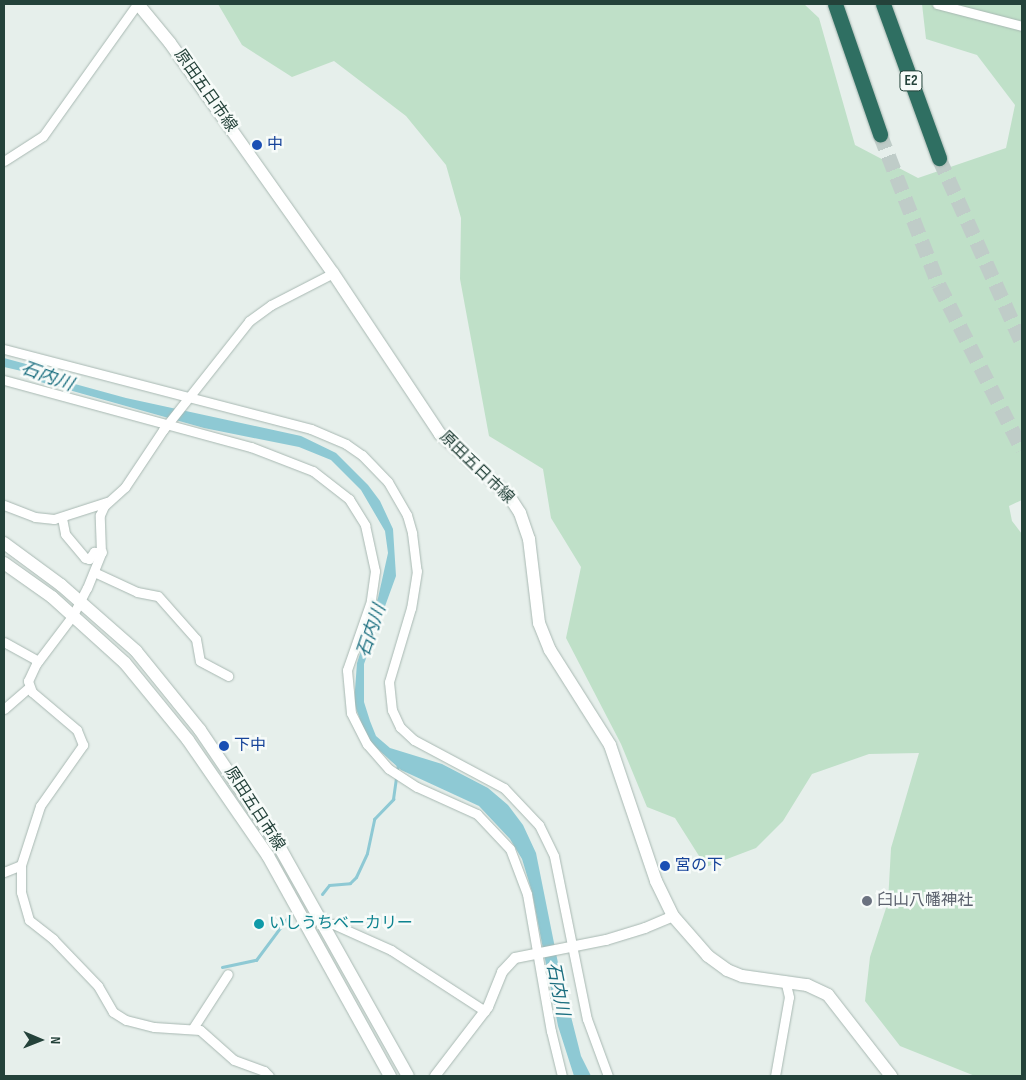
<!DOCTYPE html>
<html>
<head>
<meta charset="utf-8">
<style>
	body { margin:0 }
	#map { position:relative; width:1026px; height:1080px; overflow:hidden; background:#e6efeb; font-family:"Sofia Sans Condensed","Noto Sans JP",sans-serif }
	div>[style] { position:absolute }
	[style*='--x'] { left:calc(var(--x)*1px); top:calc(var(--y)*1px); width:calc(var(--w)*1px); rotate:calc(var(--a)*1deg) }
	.green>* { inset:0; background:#bfe0c8 }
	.water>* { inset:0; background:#8ec9d4 }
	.stream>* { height:3px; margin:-1.5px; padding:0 1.5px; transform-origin:1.5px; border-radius:1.5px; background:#8ec9d4 }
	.motorway-tunnel>* { height:15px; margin-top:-7.5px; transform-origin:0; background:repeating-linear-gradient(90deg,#bfccc8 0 15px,transparent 0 23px) }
	.roads { filter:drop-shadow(0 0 1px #a8b8b2) drop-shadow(0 0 1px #a8b8b2) }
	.minor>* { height:9px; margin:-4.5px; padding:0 4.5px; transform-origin:4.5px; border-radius:4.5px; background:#fff }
	.tertiary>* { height:10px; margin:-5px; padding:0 5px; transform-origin:5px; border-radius:5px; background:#fff }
	.secondary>* { height:12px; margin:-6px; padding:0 6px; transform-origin:6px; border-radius:6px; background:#fff }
	.motorway>* { height:15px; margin:-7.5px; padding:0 7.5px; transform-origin:7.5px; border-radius:7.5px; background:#2f6f62 }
	.dots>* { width:14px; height:14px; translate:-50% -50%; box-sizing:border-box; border:2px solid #f7fbf9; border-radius:50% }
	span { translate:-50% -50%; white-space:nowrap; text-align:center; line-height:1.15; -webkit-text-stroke:5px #f7fbf9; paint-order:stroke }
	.shield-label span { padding:1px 4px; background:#f7fbf9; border:1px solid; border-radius:4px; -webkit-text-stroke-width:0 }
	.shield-label { font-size:15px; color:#24423a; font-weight:700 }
	.street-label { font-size:16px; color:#24423a }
	.transit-label { font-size:16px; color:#164399 }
	.left { translate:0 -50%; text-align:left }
	.worship-label { font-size:16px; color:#5b616d }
	.culture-label { font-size:16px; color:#0d838f }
	.water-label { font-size:18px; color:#1c6f80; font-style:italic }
	.frame { position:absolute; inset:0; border:5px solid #24423a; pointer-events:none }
	.north { position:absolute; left:15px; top:1015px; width:50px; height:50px; -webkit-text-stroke:4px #f7fbf9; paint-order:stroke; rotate:91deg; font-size:14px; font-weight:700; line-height:20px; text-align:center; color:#24423a }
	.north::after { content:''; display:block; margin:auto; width:18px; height:22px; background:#24423a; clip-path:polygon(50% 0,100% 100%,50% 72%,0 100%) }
</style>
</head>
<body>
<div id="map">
	<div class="green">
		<i style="clip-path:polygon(218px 4px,804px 4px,819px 18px,855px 145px,918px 178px,1006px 148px,1015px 105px,977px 55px,926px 39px,922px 4px,1022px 4px,1022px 500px,1009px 506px,1012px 521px,1022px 534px,1022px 1076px,975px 1076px,900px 1046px,865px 1001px,870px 957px,888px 902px,891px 848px,919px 753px,869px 754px,812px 774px,783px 821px,756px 848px,706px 867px,675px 818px,647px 807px,621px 744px,566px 638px,581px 567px,551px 518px,543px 469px,489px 436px,460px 279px,461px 218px,446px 165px,406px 116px,334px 61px,292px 77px,242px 45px)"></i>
	</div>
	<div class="water">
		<i style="clip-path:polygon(4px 358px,26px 364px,53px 378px,126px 398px,301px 436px,336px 453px,368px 485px,380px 501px,393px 529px,396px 576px,364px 664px,364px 702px,370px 721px,376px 736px,390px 748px,442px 764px,488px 788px,508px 805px,523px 825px,536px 853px,560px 973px,581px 1056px,591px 1076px,574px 1076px,558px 1026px,532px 892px,522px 859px,510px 839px,479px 806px,401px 770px,371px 743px,362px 725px,354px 703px,357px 663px,378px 598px,388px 553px,385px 531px,361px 490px,331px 460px,299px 447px,204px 428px,37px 381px,26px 372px,4px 367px)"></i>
	</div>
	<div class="stream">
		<i style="--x:322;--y:894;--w:11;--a:-52"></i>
		<i style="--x:329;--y:885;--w:21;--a:-5"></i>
		<i style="--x:350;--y:883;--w:8;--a:-45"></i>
		<i style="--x:356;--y:877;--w:26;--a:-65"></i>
		<i style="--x:367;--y:853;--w:35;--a:-78"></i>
		<i style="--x:374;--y:819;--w:28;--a:-46"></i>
		<i style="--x:393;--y:799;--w:36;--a:-82"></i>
		<i style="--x:222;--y:967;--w:35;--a:-12"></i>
		<i style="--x:256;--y:960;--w:54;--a:-53.3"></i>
	</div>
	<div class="motorway-tunnel">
		<i style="--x:880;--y:134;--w:162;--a:68.7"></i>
		<i style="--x:939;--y:285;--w:184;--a:63.2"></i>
		<i style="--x:939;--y:158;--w:203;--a:65.8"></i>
	</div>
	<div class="roads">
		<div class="minor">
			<i style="--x:937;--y:4;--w:88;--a:14.5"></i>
			<i style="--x:4;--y:161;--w:46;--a:-32.7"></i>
			<i style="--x:43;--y:136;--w:162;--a:-54.5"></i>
			<i style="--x:4;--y:349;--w:317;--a:14.6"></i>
			<i style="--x:311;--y:429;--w:38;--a:23"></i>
			<i style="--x:346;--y:444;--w:19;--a:35"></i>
			<i style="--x:362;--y:455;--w:37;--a:46"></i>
			<i style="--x:388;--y:482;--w:38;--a:60"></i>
			<i style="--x:407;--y:515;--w:19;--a:74"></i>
			<i style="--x:412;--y:533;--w:38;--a:83"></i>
			<i style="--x:417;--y:571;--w:37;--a:99"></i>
			<i style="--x:411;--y:608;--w:77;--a:106.6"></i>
			<i style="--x:389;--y:682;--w:28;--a:84"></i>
			<i style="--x:392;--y:710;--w:19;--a:65"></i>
			<i style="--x:400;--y:727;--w:19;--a:43"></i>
			<i style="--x:414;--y:740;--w:102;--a:28.1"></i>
			<i style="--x:504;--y:788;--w:51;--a:46.6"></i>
			<i style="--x:539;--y:825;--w:34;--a:64"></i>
			<i style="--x:554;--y:856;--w:166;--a:78.6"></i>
			<i style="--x:587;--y:1019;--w:61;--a:69.8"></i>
			<i style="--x:4;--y:380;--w:256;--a:15.2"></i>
			<i style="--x:251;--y:447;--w:66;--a:21.2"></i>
			<i style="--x:313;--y:471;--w:46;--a:37.9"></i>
			<i style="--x:349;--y:499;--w:31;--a:58"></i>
			<i style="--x:365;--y:525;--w:47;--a:77.7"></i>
			<i style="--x:375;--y:571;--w:30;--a:98"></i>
			<i style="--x:371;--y:601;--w:73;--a:109.2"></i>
			<i style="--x:347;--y:670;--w:43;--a:84.7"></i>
			<i style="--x:351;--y:713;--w:35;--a:63"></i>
			<i style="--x:367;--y:744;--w:33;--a:49"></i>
			<i style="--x:389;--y:769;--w:33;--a:33"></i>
			<i style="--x:417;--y:787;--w:66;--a:24.2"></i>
			<i style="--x:477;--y:814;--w:48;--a:46.7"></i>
			<i style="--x:510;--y:849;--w:48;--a:69.3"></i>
			<i style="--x:527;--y:894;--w:139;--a:80.1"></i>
			<i style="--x:551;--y:1031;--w:46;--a:76.3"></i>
			<i style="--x:4;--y:505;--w:33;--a:21"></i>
			<i style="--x:35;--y:517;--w:19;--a:6"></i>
			<i style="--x:54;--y:519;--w:56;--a:-17.8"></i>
			<i style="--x:62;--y:518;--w:16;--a:79"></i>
			<i style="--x:65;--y:534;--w:31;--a:50"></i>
			<i style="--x:85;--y:558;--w:4;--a:14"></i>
			<i style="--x:89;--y:559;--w:9;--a:-54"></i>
			<i style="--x:94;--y:552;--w:8;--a:0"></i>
			<i style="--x:94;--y:572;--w:47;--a:24.9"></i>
			<i style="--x:137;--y:592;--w:21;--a:11"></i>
			<i style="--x:158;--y:596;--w:57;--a:48.5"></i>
			<i style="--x:196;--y:639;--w:22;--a:80"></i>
			<i style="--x:200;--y:661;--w:32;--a:28"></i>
			<i style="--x:4;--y:642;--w:39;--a:29"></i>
			<i style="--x:4;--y:709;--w:33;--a:-41"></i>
			<i style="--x:21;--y:865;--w:27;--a:90"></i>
			<i style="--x:21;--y:892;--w:29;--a:74"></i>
			<i style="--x:29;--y:920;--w:31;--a:38"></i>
			<i style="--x:53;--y:939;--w:65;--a:46.2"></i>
			<i style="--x:98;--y:986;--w:30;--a:60"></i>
			<i style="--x:113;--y:1012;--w:15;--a:32"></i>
			<i style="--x:126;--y:1020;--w:29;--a:14"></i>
			<i style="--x:154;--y:1027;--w:46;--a:3.7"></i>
			<i style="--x:200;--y:1030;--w:45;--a:41.4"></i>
			<i style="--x:234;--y:1060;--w:32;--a:20"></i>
			<i style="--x:264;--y:1071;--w:7;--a:45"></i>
			<i style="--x:4;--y:872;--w:18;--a:-22"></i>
			<i style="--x:21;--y:865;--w:62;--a:-72.1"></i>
			<i style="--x:40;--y:806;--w:75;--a:-54.8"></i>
			<i style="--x:83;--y:745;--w:16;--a:-112"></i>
			<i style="--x:77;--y:730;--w:59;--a:-139.8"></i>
			<i style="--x:32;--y:692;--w:12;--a:-110"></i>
			<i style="--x:28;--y:681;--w:19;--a:-65"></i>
			<i style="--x:36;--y:664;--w:61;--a:-52.9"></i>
			<i style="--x:73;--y:615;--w:30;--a:-63"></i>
			<i style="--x:87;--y:588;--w:38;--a:-68"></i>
			<i style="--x:101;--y:553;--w:38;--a:-92"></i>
			<i style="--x:100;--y:515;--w:10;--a:-66"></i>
			<i style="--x:104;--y:506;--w:28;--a:-42"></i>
			<i style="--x:125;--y:487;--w:69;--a:-56.3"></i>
			<i style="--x:163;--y:430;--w:139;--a:-51.7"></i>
			<i style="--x:249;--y:321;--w:27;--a:-36"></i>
			<i style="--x:271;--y:305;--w:70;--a:-27.3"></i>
			<i style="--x:321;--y:925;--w:12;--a:-5"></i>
			<i style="--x:333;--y:924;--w:64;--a:24.1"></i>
			<i style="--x:391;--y:950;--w:112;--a:33"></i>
			<i style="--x:193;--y:1028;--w:64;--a:-57.1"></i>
			<i style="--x:775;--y:1076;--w:80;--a:-80"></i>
			<i style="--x:789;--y:997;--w:17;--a:-103"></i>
		</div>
		<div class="tertiary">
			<i style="--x:435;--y:1076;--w:87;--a:-52.5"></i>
			<i style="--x:488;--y:1007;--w:38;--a:-68"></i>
			<i style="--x:502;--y:972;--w:19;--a:-47"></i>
			<i style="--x:515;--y:958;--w:93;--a:-11.2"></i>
			<i style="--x:606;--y:940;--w:41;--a:-17.1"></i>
			<i style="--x:645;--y:928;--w:30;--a:-23"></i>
		</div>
		<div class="secondary">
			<i style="--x:138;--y:4;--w:50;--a:50.6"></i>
			<i style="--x:170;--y:43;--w:282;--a:54.7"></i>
			<i style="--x:333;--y:273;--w:193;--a:56.4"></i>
			<i style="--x:440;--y:434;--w:93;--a:41.9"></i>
			<i style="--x:509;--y:496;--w:20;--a:57"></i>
			<i style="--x:520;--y:513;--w:28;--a:71"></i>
			<i style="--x:529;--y:539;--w:85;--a:83.2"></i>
			<i style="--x:539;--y:623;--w:29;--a:68"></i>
			<i style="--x:550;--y:650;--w:112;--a:57.7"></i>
			<i style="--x:610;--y:745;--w:144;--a:71.3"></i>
			<i style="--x:656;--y:881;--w:39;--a:64"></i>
			<i style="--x:673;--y:916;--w:53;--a:48.8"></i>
			<i style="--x:708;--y:956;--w:24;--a:36"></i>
			<i style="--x:727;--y:970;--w:16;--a:22"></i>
			<i style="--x:742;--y:976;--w:66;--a:7.9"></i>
			<i style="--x:807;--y:985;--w:23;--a:25"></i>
			<i style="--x:828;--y:995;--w:103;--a:52.1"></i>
			<i style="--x:4;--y:543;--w:71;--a:36.4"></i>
			<i style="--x:61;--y:585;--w:100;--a:41.3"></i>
			<i style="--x:136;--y:651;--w:102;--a:51"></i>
			<i style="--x:200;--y:730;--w:143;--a:55.9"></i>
			<i style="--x:280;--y:848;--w:261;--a:60.7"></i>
			<i style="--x:4;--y:563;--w:59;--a:35.3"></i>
			<i style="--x:52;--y:597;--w:98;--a:42.1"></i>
			<i style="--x:125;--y:663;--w:99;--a:50.7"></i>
			<i style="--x:188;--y:740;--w:141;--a:55.4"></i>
			<i style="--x:268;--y:856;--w:252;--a:61"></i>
		</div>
		<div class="motorway">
			<i style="--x:835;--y:4;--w:138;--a:70.9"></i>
			<i style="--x:883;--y:4;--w:164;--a:70"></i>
		</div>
	</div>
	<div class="dots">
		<i style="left:257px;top:145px;background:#1a4fb4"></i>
		<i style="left:224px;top:746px;background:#1a4fb4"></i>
		<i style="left:665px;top:866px;background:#1a4fb4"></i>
		<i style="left:867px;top:901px;background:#6b7280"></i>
		<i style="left:259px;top:924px;background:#0f9aa8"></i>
	</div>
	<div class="shield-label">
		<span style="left:911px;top:81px">E2</span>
	</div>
	<div class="street-label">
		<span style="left:205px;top:91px;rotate:55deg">原田五日市線</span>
		<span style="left:476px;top:468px;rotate:44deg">原田五日市線</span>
		<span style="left:254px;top:809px;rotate:57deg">原田五日市線</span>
	</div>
	<div class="transit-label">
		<span class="left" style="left:267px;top:145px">中</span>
		<span class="left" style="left:234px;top:746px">下中</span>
		<span class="left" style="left:675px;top:866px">宮の下</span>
	</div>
	<div class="worship-label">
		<span class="left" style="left:877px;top:901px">臼山八幡神社</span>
	</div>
	<div class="culture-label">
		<span class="left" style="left:269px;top:924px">いしうちベーカリー</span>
	</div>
	<div class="water-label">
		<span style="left:47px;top:377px;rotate:20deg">石内川</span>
		<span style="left:372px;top:631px;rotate:-71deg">石内川</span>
		<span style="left:557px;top:989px;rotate:79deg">石内川</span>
	</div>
	<div class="frame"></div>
	<div class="north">N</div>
</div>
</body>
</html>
